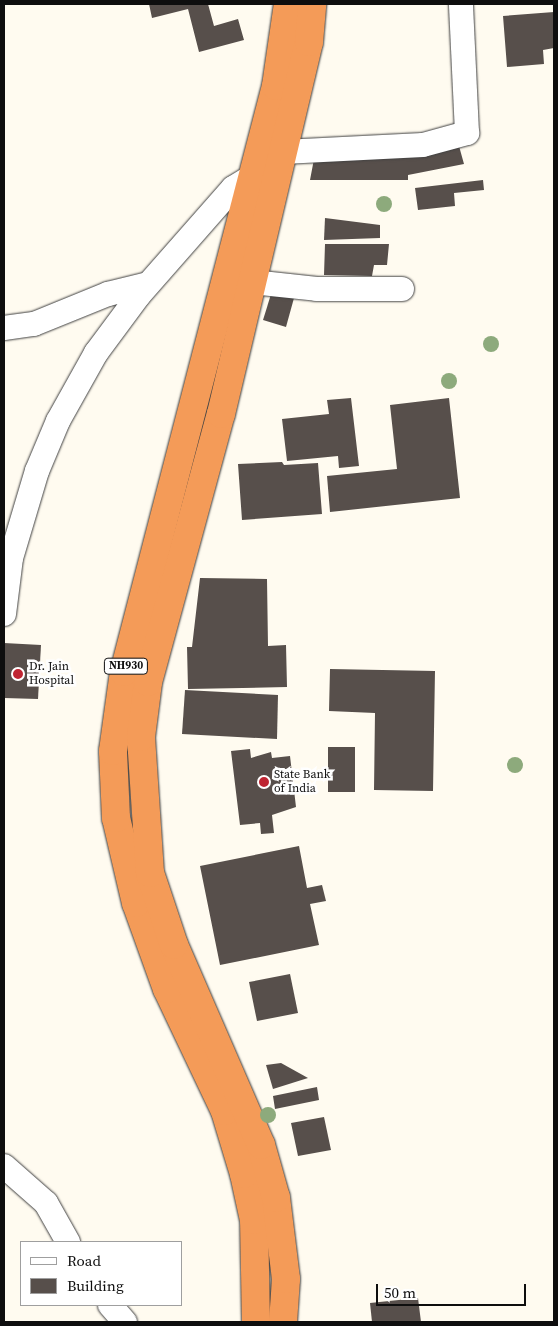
<!DOCTYPE html>
<html>
<head>
<meta charset="utf-8">
<style>
	body { margin:0 }
	#map { position:relative; width:558px; height:1326px; overflow:hidden; background:#fffbf0; font-family:"Source Serif 4",serif }
	div>[style] { position:absolute }
	[style*='--x'] { left:calc(var(--x)*1px); top:calc(var(--y)*1px); width:calc(var(--w)*1px); rotate:calc(var(--a)*1deg) }
	.building>* { inset:0; background:#574f4b }
	.roads { filter:drop-shadow(0 0 1px #414141) drop-shadow(0 0 1px #414141) }
	.minor>* { height:24px; margin:-12px; padding:0 12px; transform-origin:12px; border-radius:12px; background:#fff }
	.highway>* { height:28px; margin:-14px; padding:0 14px; transform-origin:14px; border-radius:14px; background:#f49b58 }
	.trees>* { width:16px; height:16px; margin:-8px; border-radius:50%; background:#8daa7c }
	.dots>* { width:14px; height:14px; translate:-50% -50%; box-sizing:border-box; border:2px solid #fff; border-radius:50% }
	span { translate:-50% -50%; white-space:nowrap; text-align:center; line-height:1.15; -webkit-text-stroke:5px #fff; paint-order:stroke }
	.shield-label span { padding:1px 4px; background:#fff; border:1px solid; border-radius:4px; -webkit-text-stroke-width:0 }
	.shield-label { font-size:11px; color:#0e0e0e; font-weight:700 }
	.poi-label { font-size:12px; color:#0e0e0e }
	.left { translate:0 -50%; text-align:left }
	.frame { position:absolute; inset:0; border:5px solid #0e0e0e; pointer-events:none }
	.legend { position:absolute; left:20px; top:1241px; width:162px; height:65px; box-sizing:border-box; background:#fff; border:1px solid #9f9f9f; margin:0; padding:6px 9px; list-style:none; font-size:15px; color:#0e0e0e }
	.legend li { display:flex; align-items:center; gap:10px; height:25px }
	.legend b { width:25px; border:1px solid #9f9f9f }
	.scale { position:absolute; left:376px; top:1284px; width:150px; height:22px; box-sizing:border-box; border:2px solid #0e0e0e; border-top:0; padding-left:6px; font-size:15px; line-height:18px; white-space:nowrap; color:#0e0e0e; -webkit-text-stroke:4px #fff; paint-order:stroke }
</style>
</head>
<body>
<div id="map">
	<div class="building">
		<i style="clip-path:polygon(149px 4px,208px 4px,214px 26px,238px 19px,244px 40px,199px 52px,188px 9px,152px 18px)"></i>
		<i style="clip-path:polygon(554px 12px,554px 48px,543px 50px,544px 64px,507px 67px,503px 16px)"></i>
		<i style="clip-path:polygon(459px 146px,464px 164px,408px 175px,408px 180px,310px 180px,314px 159px)"></i>
		<i style="clip-path:polygon(483px 180px,484px 190px,454px 193px,455px 206px,418px 210px,415px 188px)"></i>
		<i style="clip-path:polygon(325px 218px,380px 225px,380px 238px,324px 240px)"></i>
		<i style="clip-path:polygon(325px 244px,389px 244px,387px 265px,374px 265px,372px 276px,324px 275px)"></i>
		<i style="clip-path:polygon(272px 291px,294px 298px,286px 327px,263px 320px)"></i>
		<i style="clip-path:polygon(351px 398px,359px 466px,339px 468px,338px 456px,287px 461px,282px 419px,329px 414px,327px 400px)"></i>
		<i style="clip-path:polygon(449px 398px,460px 498px,330px 512px,327px 476px,397px 469px,390px 405px)"></i>
		<i style="clip-path:polygon(282px 462px,284px 465px,318px 463px,322px 514px,242px 520px,238px 464px)"></i>
		<i style="clip-path:polygon(200px 578px,267px 579px,268px 646px,286px 645px,287px 687px,188px 689px,187px 647px,192px 647px)"></i>
		<i style="clip-path:polygon(4px 643px,41px 645px,38px 699px,4px 698px)"></i>
		<i style="clip-path:polygon(330px 669px,435px 671px,433px 791px,374px 790px,375px 713px,329px 711px)"></i>
		<i style="clip-path:polygon(185px 690px,278px 695px,277px 739px,182px 734px)"></i>
		<i style="clip-path:polygon(328px 747px,355px 747px,355px 792px,328px 792px)"></i>
		<i style="clip-path:polygon(250px 749px,251px 758px,271px 752px,272px 758px,290px 756px,296px 807px,272px 815px,274px 833px,261px 834px,260px 823px,240px 825px,231px 751px)"></i>
		<i style="clip-path:polygon(299px 846px,307px 888px,322px 885px,326px 901px,310px 904px,319px 945px,220px 965px,200px 866px)"></i>
		<i style="clip-path:polygon(290px 974px,298px 1013px,257px 1021px,249px 982px)"></i>
		<i style="clip-path:polygon(281px 1063px,308px 1078px,273px 1089px,266px 1065px)"></i>
		<i style="clip-path:polygon(317px 1087px,319px 1100px,275px 1109px,273px 1096px)"></i>
		<i style="clip-path:polygon(324px 1117px,331px 1150px,298px 1156px,291px 1123px)"></i>
		<i style="clip-path:polygon(418px 1298px,421px 1322px,372px 1322px,370px 1303px)"></i>
	</div>
	<div class="roads">
		<div class="minor">
			<i style="--x:283;--y:152;--w:140;--a:-2.9"></i>
			<i style="--x:423;--y:145;--w:46;--a:-15.3"></i>
			<i style="--x:467;--y:133;--w:129;--a:-92.7"></i>
			<i style="--x:252;--y:282;--w:65;--a:6.1"></i>
			<i style="--x:317;--y:289;--w:85;--a:0"></i>
			<i style="--x:4;--y:328;--w:30;--a:-8"></i>
			<i style="--x:34;--y:324;--w:80;--a:-22.1"></i>
			<i style="--x:108;--y:294;--w:41;--a:-14"></i>
			<i style="--x:4;--y:614;--w:56;--a:-82.9"></i>
			<i style="--x:11;--y:558;--w:91;--a:-73.4"></i>
			<i style="--x:37;--y:471;--w:54;--a:-67.2"></i>
			<i style="--x:58;--y:421;--w:78;--a:-60.8"></i>
			<i style="--x:96;--y:353;--w:72;--a:-53.4"></i>
			<i style="--x:139;--y:295;--w:142;--a:-48.7"></i>
			<i style="--x:233;--y:188;--w:23;--a:-31"></i>
			<i style="--x:253;--y:176;--w:11;--a:10"></i>
			<i style="--x:4;--y:1166;--w:56;--a:41.4"></i>
			<i style="--x:46;--y:1203;--w:45;--a:60.6"></i>
			<i style="--x:110;--y:1305;--w:23;--a:49"></i>
		</div>
		<div class="highway">
			<i style="--x:256;--y:1322;--w:102;--a:-91.1"></i>
			<i style="--x:254;--y:1220;--w:47;--a:-102.3"></i>
			<i style="--x:244;--y:1174;--w:66;--a:-106.8"></i>
			<i style="--x:225;--y:1111;--w:135;--a:-115.4"></i>
			<i style="--x:167;--y:989;--w:91;--a:-109.8"></i>
			<i style="--x:136;--y:903;--w:87;--a:-103.2"></i>
			<i style="--x:116;--y:818;--w:67;--a:-92.6"></i>
			<i style="--x:113;--y:751;--w:80;--a:-82.1"></i>
			<i style="--x:124;--y:672;--w:605;--a:-75.46"></i>
			<i style="--x:276;--y:86;--w:83;--a:-81.7"></i>
			<i style="--x:283;--y:1322;--w:43;--a:-86"></i>
			<i style="--x:286;--y:1279;--w:82;--a:-97"></i>
			<i style="--x:276;--y:1198;--w:55;--a:-105.8"></i>
			<i style="--x:261;--y:1145;--w:218;--a:-113.5"></i>
			<i style="--x:174;--y:945;--w:76;--a:-108.4"></i>
			<i style="--x:150;--y:873;--w:136;--a:-93.8"></i>
			<i style="--x:141;--y:737;--w:55;--a:-82.7"></i>
			<i style="--x:148;--y:682;--w:278;--a:-74.8"></i>
			<i style="--x:221;--y:414;--w:382;--a:-76.7"></i>
			<i style="--x:309;--y:42;--w:38;--a:-85"></i>
		</div>
	</div>
	<div class="trees">
		<i style="left:384px;top:204px"></i>
		<i style="left:491px;top:344px"></i>
		<i style="left:449px;top:381px"></i>
		<i style="left:515px;top:765px"></i>
		<i style="left:268px;top:1115px"></i>
	</div>
	<div class="dots">
		<i style="left:18px;top:674px;background:#bf2532"></i>
		<i style="left:264px;top:782px;background:#bf2532"></i>
	</div>
	<div class="shield-label">
		<span style="left:126px;top:666px">NH930</span>
	</div>
	<div class="poi-label">
		<span class="left" style="left:29px;top:674px">Dr. Jain<br>Hospital</span>
		<span class="left" style="left:274px;top:782px">State Bank<br>of India</span>
	</div>
	<div class="frame"></div>
	<ul class="legend">
	<li><b style="height:6px;background:#fff"></b>Road</li>
	<li><b style="height:14px;background:#574f4b"></b>Building</li>
	</ul>
	<div class="scale">50 m</div>
</div>
</body>
</html>
